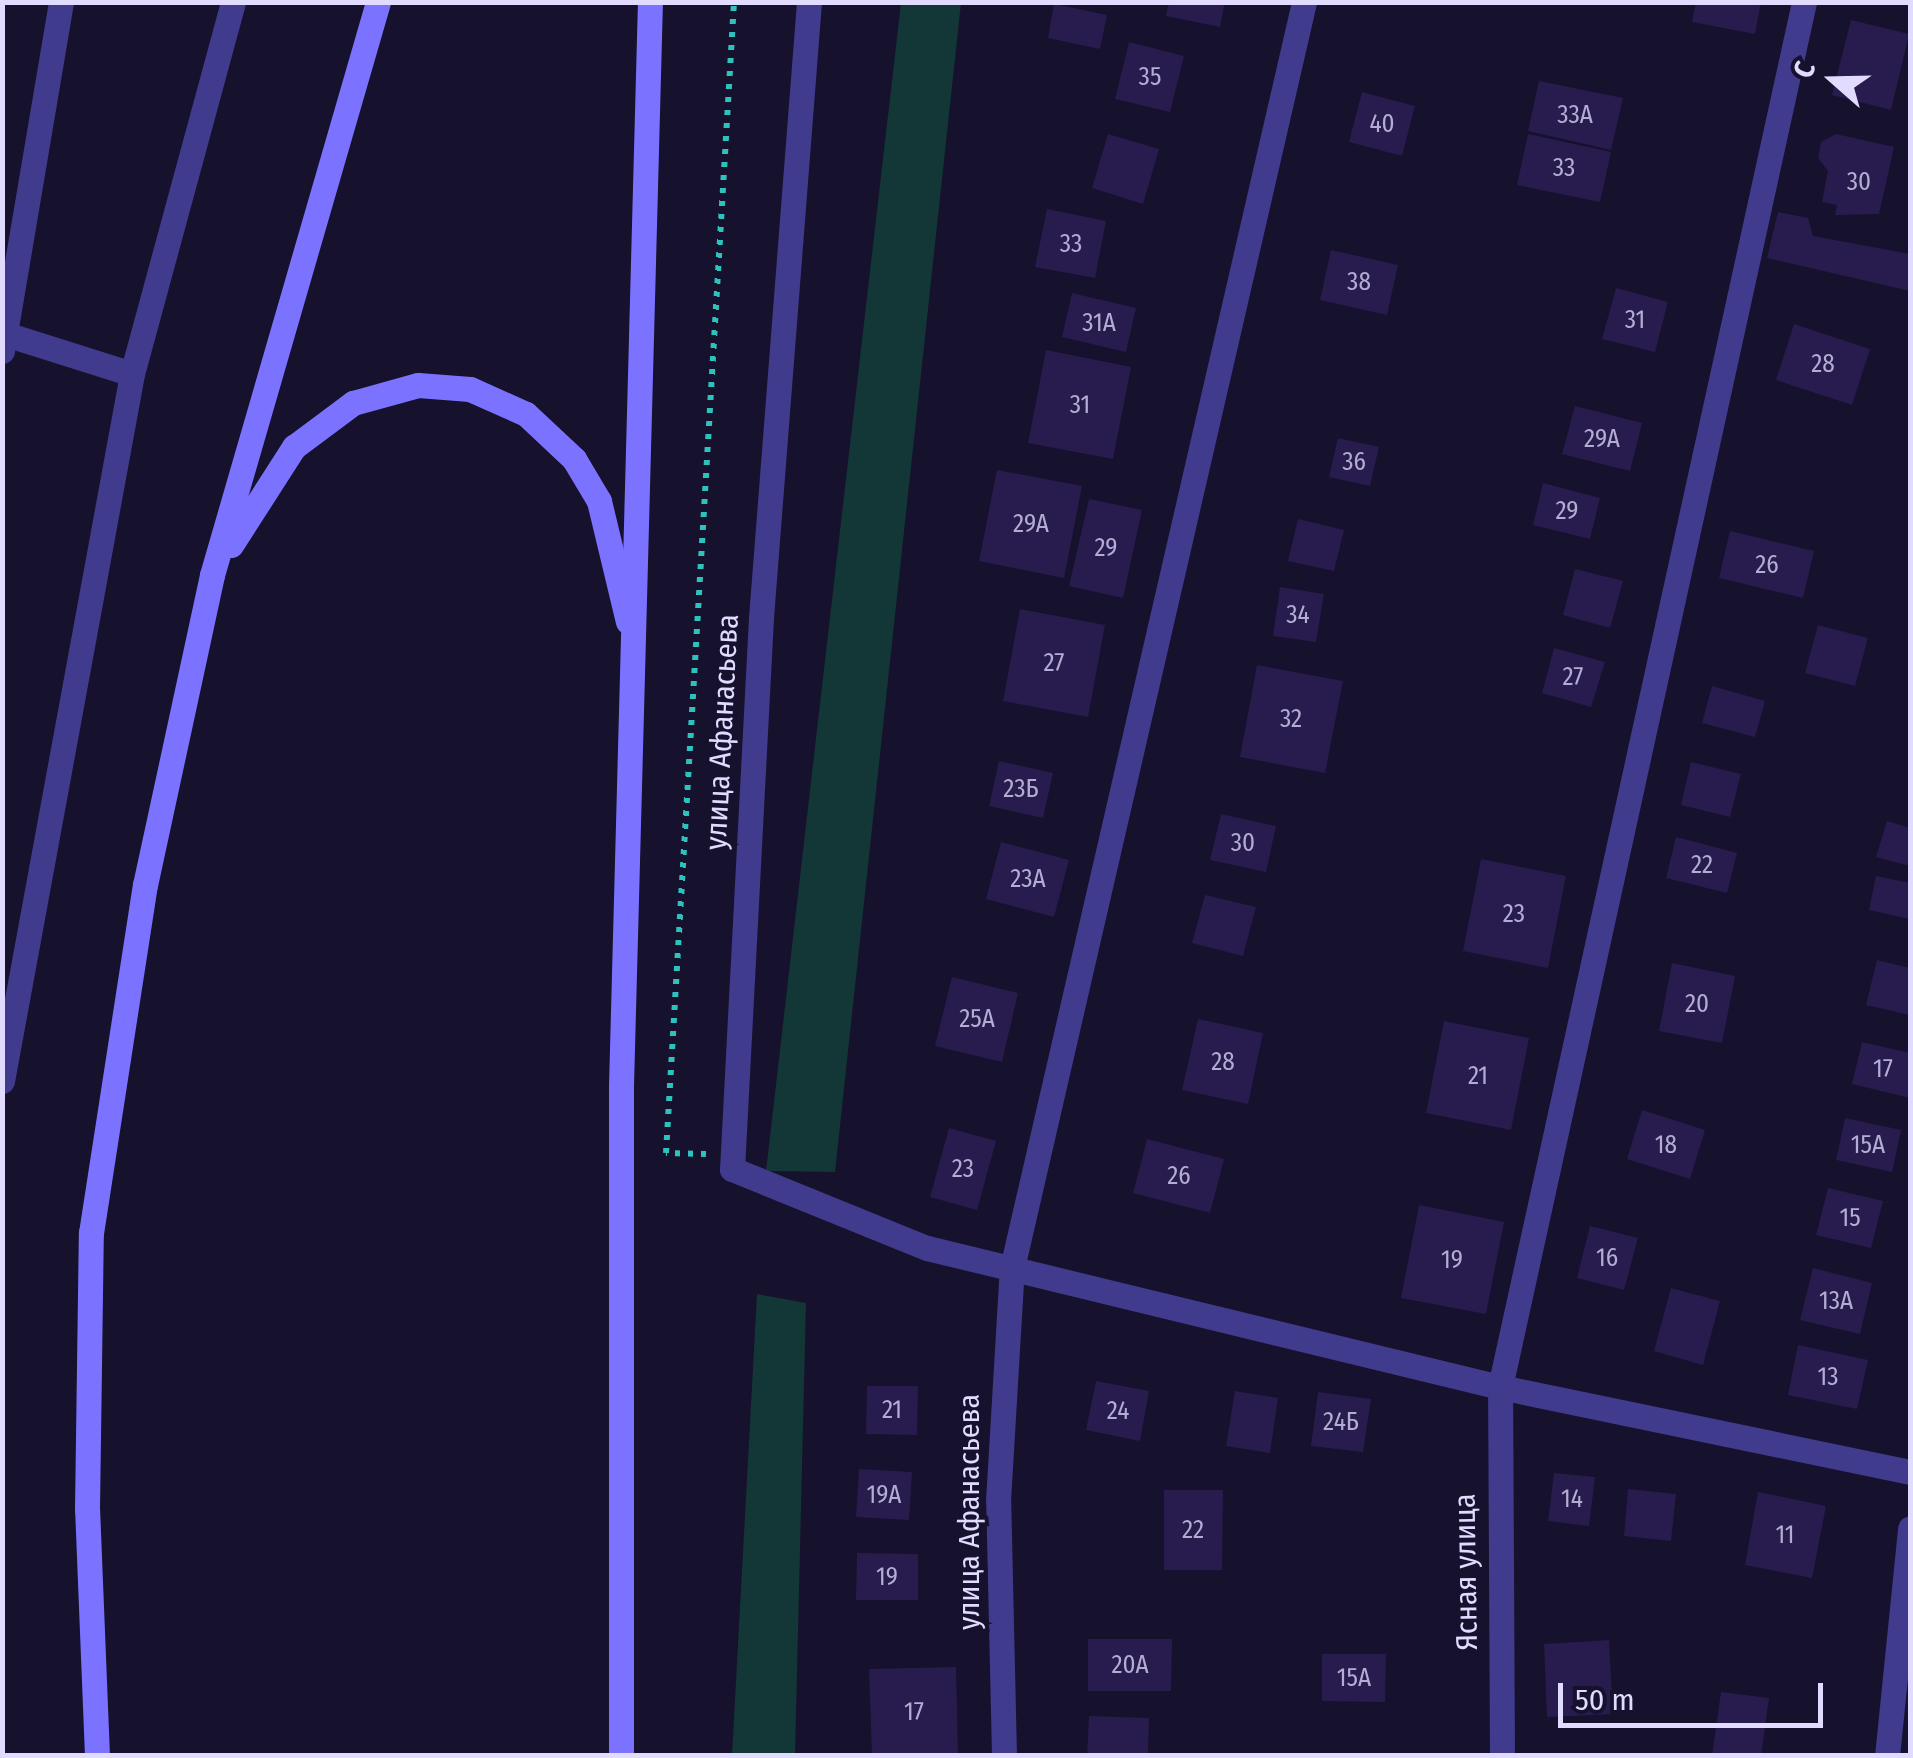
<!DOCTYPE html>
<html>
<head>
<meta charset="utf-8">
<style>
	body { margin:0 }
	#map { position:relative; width:1913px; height:1758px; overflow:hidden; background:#16112c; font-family:"Fira Sans Condensed",sans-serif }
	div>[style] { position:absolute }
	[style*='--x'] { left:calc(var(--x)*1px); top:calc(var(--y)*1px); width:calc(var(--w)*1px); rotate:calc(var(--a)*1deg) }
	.green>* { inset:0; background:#133636 }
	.building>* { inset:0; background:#281c4e }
	.path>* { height:6px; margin-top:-3px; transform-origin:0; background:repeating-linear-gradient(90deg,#2ec1bd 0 5px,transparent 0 13px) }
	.street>* { height:25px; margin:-12.5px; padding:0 12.5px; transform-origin:12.5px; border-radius:12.5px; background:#403b8c }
	.secondary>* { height:25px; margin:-12.5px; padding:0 12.5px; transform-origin:12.5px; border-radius:12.5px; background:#7b73ff }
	span { translate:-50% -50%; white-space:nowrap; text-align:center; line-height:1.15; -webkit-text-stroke:8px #16112c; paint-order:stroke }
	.number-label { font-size:25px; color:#b3acd3 }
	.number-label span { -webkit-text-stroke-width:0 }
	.street-label { font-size:30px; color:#e1dcff }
	.frame { position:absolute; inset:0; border:5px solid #e1dcff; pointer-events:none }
	.north { position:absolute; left:1783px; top:30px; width:100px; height:100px; -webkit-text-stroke:8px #16112c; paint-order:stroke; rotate:290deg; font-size:28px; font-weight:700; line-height:40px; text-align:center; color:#e1dcff }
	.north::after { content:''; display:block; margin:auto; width:35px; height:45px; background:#e1dcff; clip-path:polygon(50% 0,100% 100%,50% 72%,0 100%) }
	.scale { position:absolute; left:1558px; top:1683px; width:265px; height:45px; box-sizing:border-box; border:5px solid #e1dcff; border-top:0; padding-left:12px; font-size:30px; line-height:35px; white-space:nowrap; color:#e1dcff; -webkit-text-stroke:8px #16112c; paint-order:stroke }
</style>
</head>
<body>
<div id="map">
	<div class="green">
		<i style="clip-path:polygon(901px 3px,961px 3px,835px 1172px,766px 1171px)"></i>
		<i style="clip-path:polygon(757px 1294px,806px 1303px,795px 1755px,732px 1755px)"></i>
	</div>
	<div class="building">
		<i style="clip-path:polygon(1169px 2px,1225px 2px,1220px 27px,1166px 16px)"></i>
		<i style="clip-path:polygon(1696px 2px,1761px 2px,1755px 34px,1692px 22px)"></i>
		<i style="clip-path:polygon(1054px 4px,1107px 15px,1100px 49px,1048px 38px)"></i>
		<i style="clip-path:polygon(1851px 20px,1909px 34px,1891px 110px,1832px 95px)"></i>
		<i style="clip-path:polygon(1129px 42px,1184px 56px,1170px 112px,1115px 99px)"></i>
		<i style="clip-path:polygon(1539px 81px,1623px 98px,1611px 150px,1528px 131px)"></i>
		<i style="clip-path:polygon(1362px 92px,1415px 106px,1402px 156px,1349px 142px)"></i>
		<i style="clip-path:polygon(1108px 134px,1159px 149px,1143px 204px,1092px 188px)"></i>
		<i style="clip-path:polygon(1528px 134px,1611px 152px,1600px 202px,1517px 185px)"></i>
		<i style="clip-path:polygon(1836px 134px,1894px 147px,1879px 214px,1835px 215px,1837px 205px,1822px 202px,1828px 171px,1818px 158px,1821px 142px)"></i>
		<i style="clip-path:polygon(1047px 209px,1106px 221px,1095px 278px,1035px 267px)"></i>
		<i style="clip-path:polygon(1778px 212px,1808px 218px,1813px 236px,1910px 254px,1910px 291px,1767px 258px)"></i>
		<i style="clip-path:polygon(1331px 250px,1398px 265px,1387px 315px,1320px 300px)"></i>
		<i style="clip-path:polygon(1616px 288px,1668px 302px,1655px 352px,1602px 339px)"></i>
		<i style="clip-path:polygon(1072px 293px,1136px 308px,1126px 352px,1062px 337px)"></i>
		<i style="clip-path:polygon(1794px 324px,1870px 349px,1852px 405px,1776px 380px)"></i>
		<i style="clip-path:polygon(1046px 350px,1131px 367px,1113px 459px,1028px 443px)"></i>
		<i style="clip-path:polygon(1575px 406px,1642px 423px,1630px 471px,1562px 454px)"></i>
		<i style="clip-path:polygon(1338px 438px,1379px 447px,1370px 486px,1329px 477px)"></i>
		<i style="clip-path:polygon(997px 470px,1082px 486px,1064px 578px,979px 561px)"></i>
		<i style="clip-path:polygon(1543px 483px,1600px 498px,1590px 539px,1533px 525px)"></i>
		<i style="clip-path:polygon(1089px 499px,1142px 510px,1123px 598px,1069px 586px)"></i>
		<i style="clip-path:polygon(1298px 519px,1344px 530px,1334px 571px,1288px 561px)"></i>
		<i style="clip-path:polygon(1730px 531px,1814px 551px,1803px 598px,1719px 578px)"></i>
		<i style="clip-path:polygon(1575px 569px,1623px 581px,1610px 628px,1563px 615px)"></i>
		<i style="clip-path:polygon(1280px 587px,1324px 594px,1316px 642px,1273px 636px)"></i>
		<i style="clip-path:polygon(1020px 609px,1105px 625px,1088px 717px,1003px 701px)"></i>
		<i style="clip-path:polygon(1818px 625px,1868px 638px,1855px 686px,1805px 673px)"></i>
		<i style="clip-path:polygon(1554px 648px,1605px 662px,1591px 707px,1542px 693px)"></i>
		<i style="clip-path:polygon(1257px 665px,1343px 681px,1325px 773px,1240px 757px)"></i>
		<i style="clip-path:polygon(1712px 686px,1765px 701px,1755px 737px,1702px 723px)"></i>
		<i style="clip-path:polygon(999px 761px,1053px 773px,1043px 818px,989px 806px)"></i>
		<i style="clip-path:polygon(1691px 762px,1741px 774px,1730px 817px,1681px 805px)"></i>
		<i style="clip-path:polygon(1221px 814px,1276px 826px,1266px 872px,1210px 860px)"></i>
		<i style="clip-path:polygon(1887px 821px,1910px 828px,1910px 866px,1876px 857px)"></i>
		<i style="clip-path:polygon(1676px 837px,1737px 853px,1727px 893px,1666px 878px)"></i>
		<i style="clip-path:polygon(1001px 842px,1069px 860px,1054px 917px,986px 899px)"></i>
		<i style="clip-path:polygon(1481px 859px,1566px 876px,1548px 968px,1463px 951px)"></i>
		<i style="clip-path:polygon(1876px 876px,1910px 883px,1910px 919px,1869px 910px)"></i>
		<i style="clip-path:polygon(1205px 895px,1256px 907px,1243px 956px,1192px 943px)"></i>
		<i style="clip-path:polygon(1877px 960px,1910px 968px,1910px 1015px,1866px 1005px)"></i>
		<i style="clip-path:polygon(1672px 963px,1735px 976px,1722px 1043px,1659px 1031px)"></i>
		<i style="clip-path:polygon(952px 977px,1018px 993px,1002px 1062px,935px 1046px)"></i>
		<i style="clip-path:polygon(1198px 1019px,1263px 1033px,1248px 1104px,1182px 1090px)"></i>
		<i style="clip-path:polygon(1444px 1021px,1529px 1038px,1511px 1130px,1426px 1113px)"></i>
		<i style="clip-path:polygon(1862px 1042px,1910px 1053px,1910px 1098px,1852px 1084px)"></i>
		<i style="clip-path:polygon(1642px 1110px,1705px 1130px,1690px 1179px,1627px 1159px)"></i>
		<i style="clip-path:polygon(1845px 1118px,1901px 1130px,1892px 1172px,1836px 1160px)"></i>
		<i style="clip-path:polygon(949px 1128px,996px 1141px,977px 1210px,930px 1197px)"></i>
		<i style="clip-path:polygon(1147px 1139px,1224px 1159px,1210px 1213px,1133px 1193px)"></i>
		<i style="clip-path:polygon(1828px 1188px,1883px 1201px,1871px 1248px,1816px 1235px)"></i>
		<i style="clip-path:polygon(1419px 1205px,1504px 1222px,1486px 1314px,1401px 1298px)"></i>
		<i style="clip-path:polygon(1590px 1226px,1638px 1238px,1624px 1290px,1577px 1278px)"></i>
		<i style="clip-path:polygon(1813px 1268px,1872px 1283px,1860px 1334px,1800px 1320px)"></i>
		<i style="clip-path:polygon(1671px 1288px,1720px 1301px,1703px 1365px,1654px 1351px)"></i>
		<i style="clip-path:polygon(1798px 1345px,1868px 1360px,1857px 1409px,1788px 1395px)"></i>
		<i style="clip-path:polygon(1096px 1381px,1149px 1391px,1140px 1441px,1086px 1430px)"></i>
		<i style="clip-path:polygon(867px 1386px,918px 1386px,917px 1435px,866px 1434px)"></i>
		<i style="clip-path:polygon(1235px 1391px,1278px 1398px,1270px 1453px,1226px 1446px)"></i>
		<i style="clip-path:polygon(1318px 1392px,1371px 1399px,1363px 1452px,1311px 1446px)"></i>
		<i style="clip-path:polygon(859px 1469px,912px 1472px,909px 1520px,856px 1517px)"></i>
		<i style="clip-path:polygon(1554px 1473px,1595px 1477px,1589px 1526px,1548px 1521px)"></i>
		<i style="clip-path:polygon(1628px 1489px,1676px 1494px,1671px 1541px,1624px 1536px)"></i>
		<i style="clip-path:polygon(1164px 1490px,1223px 1490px,1222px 1570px,1164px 1570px)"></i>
		<i style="clip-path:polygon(1758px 1492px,1826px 1506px,1812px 1578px,1745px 1565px)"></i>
		<i style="clip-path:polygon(857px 1553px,918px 1554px,918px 1600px,856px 1600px)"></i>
		<i style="clip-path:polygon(1088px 1639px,1172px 1639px,1171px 1691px,1088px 1691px)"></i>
		<i style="clip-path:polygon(1609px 1640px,1613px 1714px,1547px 1717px,1544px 1644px)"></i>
		<i style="clip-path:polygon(1322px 1654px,1386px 1654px,1385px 1702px,1322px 1701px)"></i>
		<i style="clip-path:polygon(956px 1667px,958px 1756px,872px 1756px,869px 1669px)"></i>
		<i style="clip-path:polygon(1721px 1692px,1769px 1698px,1761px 1756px,1712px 1756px)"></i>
		<i style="clip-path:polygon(1089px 1716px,1149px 1718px,1148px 1756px,1087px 1756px)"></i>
	</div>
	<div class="path">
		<i style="--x:706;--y:1154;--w:40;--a:-178.6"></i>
		<i style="--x:666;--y:1153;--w:1153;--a:-86.62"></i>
	</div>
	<div class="street">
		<i style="--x:809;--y:2;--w:618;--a:94.46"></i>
		<i style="--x:761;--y:618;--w:552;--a:93.01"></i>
		<i style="--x:732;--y:1169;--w:210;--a:22.1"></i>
		<i style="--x:927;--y:1248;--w:590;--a:13.64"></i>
		<i style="--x:1500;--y:1387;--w:419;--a:11.7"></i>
		<i style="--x:2;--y:333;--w:136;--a:17.5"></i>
		<i style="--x:2;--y:351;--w:354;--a:-80.4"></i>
		<i style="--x:2;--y:1081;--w:719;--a:-79.58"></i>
		<i style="--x:132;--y:374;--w:385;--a:-74.8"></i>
		<i style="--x:1004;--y:1756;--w:255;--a:-91.3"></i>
		<i style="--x:998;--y:1501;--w:233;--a:-86.6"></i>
		<i style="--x:1012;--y:1268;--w:1299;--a:-77.01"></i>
		<i style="--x:1502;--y:1756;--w:369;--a:-90.3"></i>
		<i style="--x:1500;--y:1387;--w:1418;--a:-77.62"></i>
		<i style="--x:1887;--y:1756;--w:229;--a:-84.2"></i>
	</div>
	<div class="secondary">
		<i style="--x:231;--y:545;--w:117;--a:-57.3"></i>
		<i style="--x:294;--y:447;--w:74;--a:-36.7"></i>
		<i style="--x:353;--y:403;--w:67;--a:-15.5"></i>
		<i style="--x:418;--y:385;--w:52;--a:4.4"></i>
		<i style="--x:470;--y:389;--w:61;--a:24.1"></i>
		<i style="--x:526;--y:414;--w:66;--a:43.2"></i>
		<i style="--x:574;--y:459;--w:49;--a:59.2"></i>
		<i style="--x:599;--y:501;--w:124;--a:76.5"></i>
		<i style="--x:97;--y:1756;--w:247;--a:-92.3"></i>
		<i style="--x:87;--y:1509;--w:276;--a:-89.2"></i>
		<i style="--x:91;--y:1233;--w:352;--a:-81.2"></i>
		<i style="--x:145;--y:885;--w:317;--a:-77.8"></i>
		<i style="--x:212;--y:575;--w:597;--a:-73.84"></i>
		<i style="--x:621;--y:1756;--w:670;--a:-90"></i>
		<i style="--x:621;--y:1086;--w:1084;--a:-88.47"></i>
	</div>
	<div class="number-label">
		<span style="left:1150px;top:77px">35</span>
		<span style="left:1575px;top:115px">33А</span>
		<span style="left:1382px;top:124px">40</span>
		<span style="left:1564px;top:168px">33</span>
		<span style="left:1859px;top:182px">30</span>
		<span style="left:1071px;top:244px">33</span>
		<span style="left:1359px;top:282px">38</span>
		<span style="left:1635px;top:320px">31</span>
		<span style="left:1099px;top:323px">31А</span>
		<span style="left:1823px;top:364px">28</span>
		<span style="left:1080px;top:405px">31</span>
		<span style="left:1602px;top:439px">29А</span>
		<span style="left:1354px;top:462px">36</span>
		<span style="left:1567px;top:511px">29</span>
		<span style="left:1031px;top:524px">29А</span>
		<span style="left:1106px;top:548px">29</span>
		<span style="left:1767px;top:565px">26</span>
		<span style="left:1298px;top:615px">34</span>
		<span style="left:1054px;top:663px">27</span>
		<span style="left:1573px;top:677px">27</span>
		<span style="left:1291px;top:719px">32</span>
		<span style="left:1021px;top:789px">23Б</span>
		<span style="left:1243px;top:843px">30</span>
		<span style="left:1702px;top:865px">22</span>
		<span style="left:1028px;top:879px">23А</span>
		<span style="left:1514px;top:914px">23</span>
		<span style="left:1697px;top:1004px">20</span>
		<span style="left:977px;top:1019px">25А</span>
		<span style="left:1223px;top:1062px">28</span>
		<span style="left:1883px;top:1069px">17</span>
		<span style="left:1478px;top:1076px">21</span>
		<span style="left:1666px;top:1145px">18</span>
		<span style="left:1868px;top:1145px">15А</span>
		<span style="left:963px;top:1169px">23</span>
		<span style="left:1179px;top:1176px">26</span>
		<span style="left:1850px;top:1218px">15</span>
		<span style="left:1607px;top:1258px">16</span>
		<span style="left:1452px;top:1260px">19</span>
		<span style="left:1836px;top:1301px">13А</span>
		<span style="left:1828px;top:1377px">13</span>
		<span style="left:892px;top:1410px">21</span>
		<span style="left:1118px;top:1411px">24</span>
		<span style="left:1341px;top:1422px">24Б</span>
		<span style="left:884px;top:1495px">19А</span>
		<span style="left:1572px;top:1499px">14</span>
		<span style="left:1193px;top:1530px">22</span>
		<span style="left:1785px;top:1535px">11</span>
		<span style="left:887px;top:1577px">19</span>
		<span style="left:1130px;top:1665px">20А</span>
		<span style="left:1354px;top:1678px">15А</span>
		<span style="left:914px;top:1712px">17</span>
	</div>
	<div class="street-label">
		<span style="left:722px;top:732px;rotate:-87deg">улица Афанасьева</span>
		<span style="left:969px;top:1512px;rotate:-90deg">улица Афанасьева</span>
		<span style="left:1466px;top:1572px;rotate:-91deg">Ясная улица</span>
	</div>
	<div class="frame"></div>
	<div class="north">С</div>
	<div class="scale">50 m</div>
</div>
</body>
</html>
